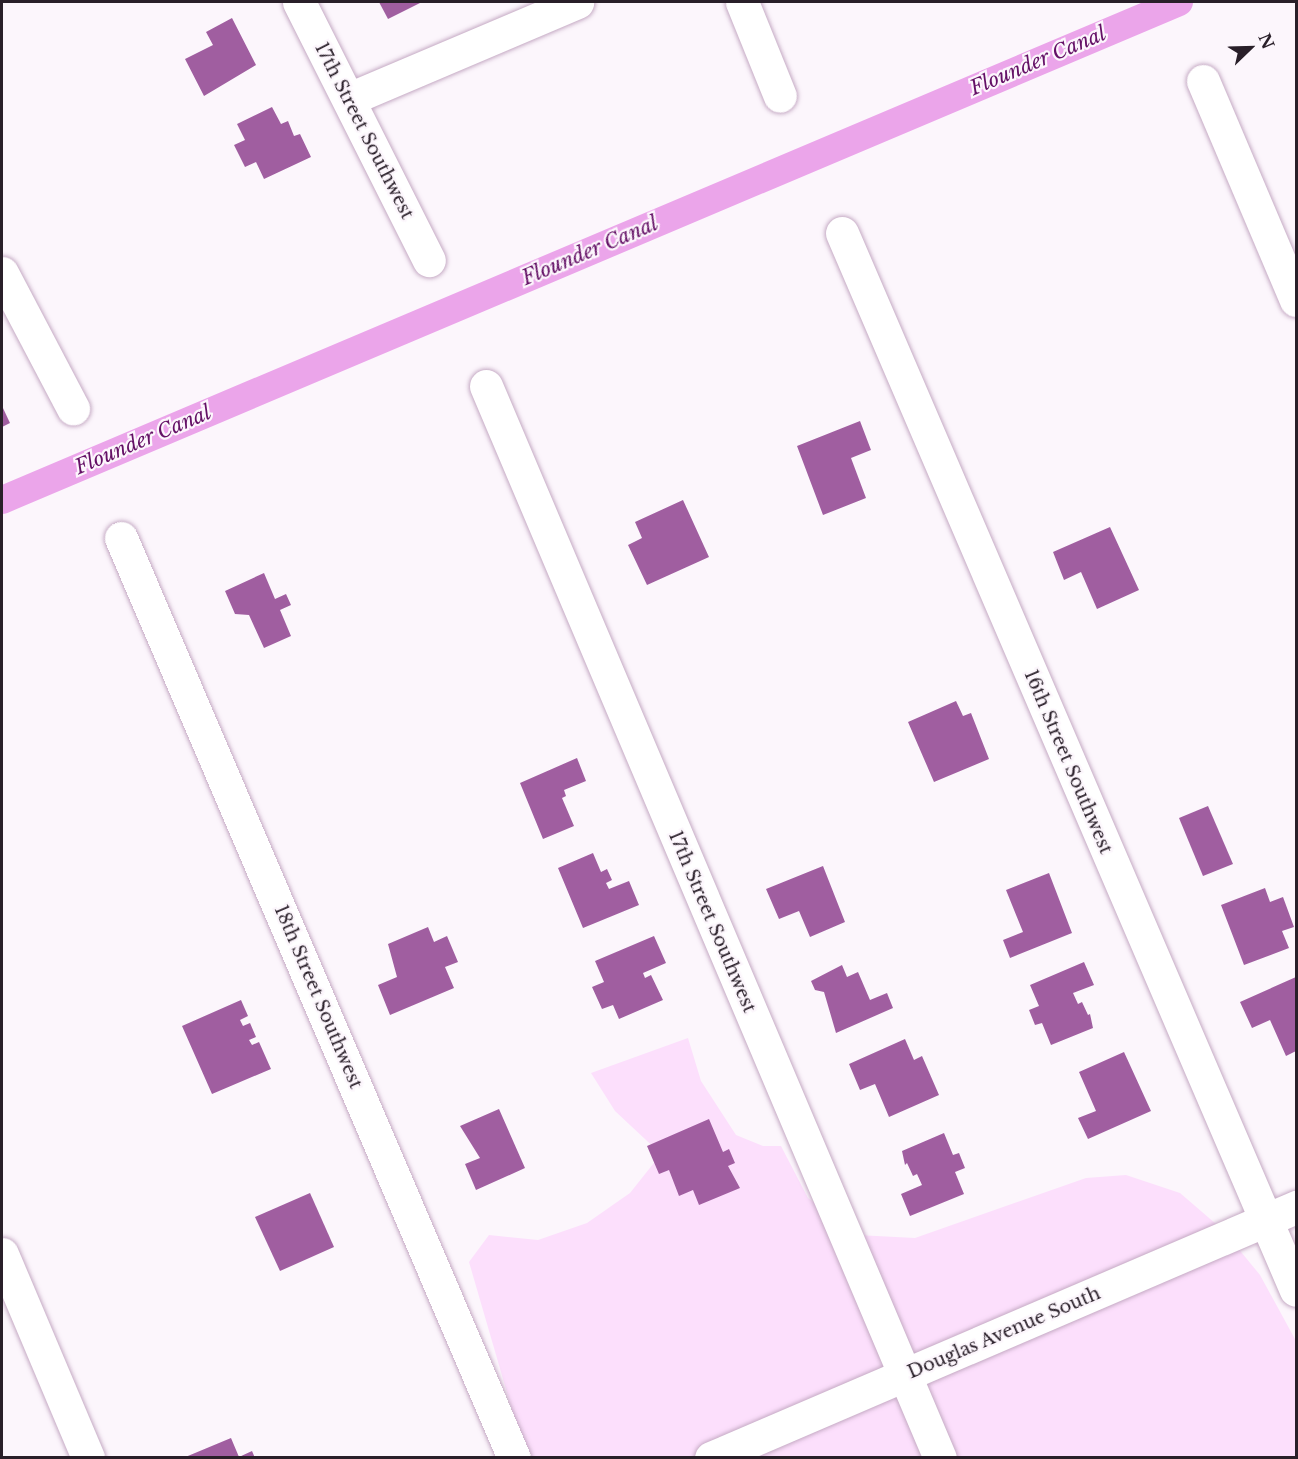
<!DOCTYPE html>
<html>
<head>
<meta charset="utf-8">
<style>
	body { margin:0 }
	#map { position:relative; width:1298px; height:1459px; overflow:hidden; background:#fcf6fc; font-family:"Libre Baskerville",serif }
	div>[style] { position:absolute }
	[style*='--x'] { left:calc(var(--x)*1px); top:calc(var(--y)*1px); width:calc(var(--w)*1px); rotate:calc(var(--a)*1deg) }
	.green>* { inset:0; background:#fcdffc }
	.canal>* { height:28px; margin:-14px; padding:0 14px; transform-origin:14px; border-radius:14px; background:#eba5ea }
	.building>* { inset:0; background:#a05ea0 }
	.roads { filter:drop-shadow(0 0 2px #c5aac4) drop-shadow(0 0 2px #c5aac4) }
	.minor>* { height:33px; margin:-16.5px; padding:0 16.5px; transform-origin:16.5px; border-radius:16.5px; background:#fff }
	span { translate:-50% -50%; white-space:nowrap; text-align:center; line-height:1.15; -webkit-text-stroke:4.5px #fcf6fc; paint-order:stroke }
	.street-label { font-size:18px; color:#291f29 }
	.water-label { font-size:20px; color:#641066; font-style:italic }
	.frame { position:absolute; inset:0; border:3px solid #291f29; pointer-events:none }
	.north { position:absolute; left:1220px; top:18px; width:60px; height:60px; -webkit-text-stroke:4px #fcf6fc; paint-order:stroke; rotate:67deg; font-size:16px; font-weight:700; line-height:24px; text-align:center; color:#291f29 }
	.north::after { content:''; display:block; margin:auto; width:21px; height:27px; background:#291f29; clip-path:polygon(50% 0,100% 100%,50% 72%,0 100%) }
</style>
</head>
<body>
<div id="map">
	<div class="green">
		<i style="clip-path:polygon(688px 1038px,701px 1081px,736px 1135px,763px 1146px,781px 1146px,808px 1198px,857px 1235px,915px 1238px,1086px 1178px,1126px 1175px,1180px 1193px,1223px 1230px,1260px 1275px,1296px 1341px,1296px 1457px,532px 1457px,517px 1427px,469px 1262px,489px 1235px,538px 1240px,587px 1223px,630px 1193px,661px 1154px,615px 1111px,591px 1073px)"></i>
	</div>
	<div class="canal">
		<i style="--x:2;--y:500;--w:1278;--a:-22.93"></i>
	</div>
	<div class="building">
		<i style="clip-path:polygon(379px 2px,422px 2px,388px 19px)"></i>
		<i style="clip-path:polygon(232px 18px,256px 65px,204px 96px,185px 59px,213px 45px,206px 32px)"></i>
		<i style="clip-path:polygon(272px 107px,281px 124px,288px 121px,294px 136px,300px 134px,311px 157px,264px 179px,256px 162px,245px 167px,234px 145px,245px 140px,237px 124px)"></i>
		<i style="clip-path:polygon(2px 406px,10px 423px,2px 427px)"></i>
		<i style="clip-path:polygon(860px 421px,871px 450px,851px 458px,866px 498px,823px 515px,797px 446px)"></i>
		<i style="clip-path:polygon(683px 500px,709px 557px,647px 585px,628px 545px,642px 538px,635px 522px)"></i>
		<i style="clip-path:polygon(1110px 527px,1139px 590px,1097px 609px,1081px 572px,1064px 580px,1053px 552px)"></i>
		<i style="clip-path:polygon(264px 573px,275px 599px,286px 594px,291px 605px,280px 610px,291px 636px,264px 648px,249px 615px,235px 614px,225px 591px)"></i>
		<i style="clip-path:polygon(956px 701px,963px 716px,971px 713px,989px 759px,934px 782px,908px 722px)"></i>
		<i style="clip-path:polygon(577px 758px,586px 781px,564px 790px,566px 796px,562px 798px,574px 826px,543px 839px,520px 783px)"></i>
		<i style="clip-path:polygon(1208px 806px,1233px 864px,1203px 876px,1179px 818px)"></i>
		<i style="clip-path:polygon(593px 853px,601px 872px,607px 869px,612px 880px,606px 883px,609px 889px,629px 881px,639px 905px,583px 928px,558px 868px)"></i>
		<i style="clip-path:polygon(823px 866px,845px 922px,810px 937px,799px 911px,779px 919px,766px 889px)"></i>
		<i style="clip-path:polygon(1049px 873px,1072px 933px,1010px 958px,1003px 940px,1023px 932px,1006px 890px)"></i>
		<i style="clip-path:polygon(1265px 888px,1270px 902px,1283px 897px,1294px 927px,1282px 931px,1289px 948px,1244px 965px,1221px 905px)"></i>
		<i style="clip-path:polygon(428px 927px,434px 942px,447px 936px,458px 962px,445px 967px,454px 988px,390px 1015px,378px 985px,397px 977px,388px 944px)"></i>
		<i style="clip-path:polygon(654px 936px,666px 963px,643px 973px,645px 978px,651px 975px,663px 1000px,619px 1019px,613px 1005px,602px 1009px,592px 987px,604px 982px,595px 961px)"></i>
		<i style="clip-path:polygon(1084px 962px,1094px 985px,1073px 993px,1078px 1004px,1082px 1002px,1088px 1015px,1090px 1014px,1093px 1028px,1051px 1045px,1042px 1023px,1035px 1025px,1029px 1010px,1039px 1006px,1030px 985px)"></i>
		<i style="clip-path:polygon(842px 965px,847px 977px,858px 972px,870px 1000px,887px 993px,893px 1008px,836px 1033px,824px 992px,815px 990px,811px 981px)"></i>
		<i style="clip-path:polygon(1296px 977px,1296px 1051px,1286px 1056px,1270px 1020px,1252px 1028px,1240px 1002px)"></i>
		<i style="clip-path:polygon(241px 1000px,248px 1016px,240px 1020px,243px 1026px,250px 1023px,256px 1037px,249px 1040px,252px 1045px,259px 1042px,271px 1069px,212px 1094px,182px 1026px)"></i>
		<i style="clip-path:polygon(905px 1039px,914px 1060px,922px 1056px,939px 1095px,889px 1117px,875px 1084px,860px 1090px,849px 1064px)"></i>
		<i style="clip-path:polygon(1124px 1052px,1151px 1111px,1088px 1139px,1078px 1118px,1096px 1111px,1079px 1072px)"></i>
		<i style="clip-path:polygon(499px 1109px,525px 1168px,476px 1190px,465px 1164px,480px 1158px,460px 1126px)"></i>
		<i style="clip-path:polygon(709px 1119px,723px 1152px,729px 1149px,735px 1163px,728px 1166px,740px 1188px,699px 1205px,693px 1190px,679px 1196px,669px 1170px,659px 1174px,647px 1146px)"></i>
		<i style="clip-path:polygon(944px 1133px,953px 1155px,959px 1153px,965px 1168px,955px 1172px,964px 1194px,910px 1216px,901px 1194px,922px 1185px,917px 1174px,913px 1176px,907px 1163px,905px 1165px,902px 1151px)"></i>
		<i style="clip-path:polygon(310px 1193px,334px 1247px,280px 1271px,255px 1217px)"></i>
		<i style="clip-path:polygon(231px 1438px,239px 1457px,252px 1451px,255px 1458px,183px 1458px)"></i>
	</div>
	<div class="roads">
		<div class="minor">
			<i style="--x:299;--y:2;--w:289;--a:63.3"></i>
			<i style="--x:742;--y:2;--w:101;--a:68"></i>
			<i style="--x:1203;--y:81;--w:238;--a:67"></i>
			<i style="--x:349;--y:99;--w:248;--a:-23"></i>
			<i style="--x:842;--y:233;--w:1150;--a:66.76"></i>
			<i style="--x:2;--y:273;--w:153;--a:62.3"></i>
			<i style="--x:486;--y:386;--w:1164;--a:67.05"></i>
			<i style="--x:121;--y:538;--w:1000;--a:66.87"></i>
			<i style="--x:2;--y:1254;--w:221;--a:67.1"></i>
			<i style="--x:711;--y:1458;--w:637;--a:-23.22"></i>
		</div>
	</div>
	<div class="street-label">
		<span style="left:364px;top:131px;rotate:63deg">17th Street Southwest</span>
		<span style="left:1068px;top:762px;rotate:67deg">16th Street Southwest</span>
		<span style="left:712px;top:922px;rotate:67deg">17th Street Southwest</span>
		<span style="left:318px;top:997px;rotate:67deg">18th Street Southwest</span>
		<span style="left:1004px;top:1333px;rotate:-23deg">Douglas Avenue South</span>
	</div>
	<div class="water-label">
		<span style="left:1038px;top:61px;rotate:-23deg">Flounder Canal</span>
		<span style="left:590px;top:251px;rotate:-23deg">Flounder Canal</span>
		<span style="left:143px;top:440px;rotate:-23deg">Flounder Canal</span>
	</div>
	<div class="frame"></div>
	<div class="north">N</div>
</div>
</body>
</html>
